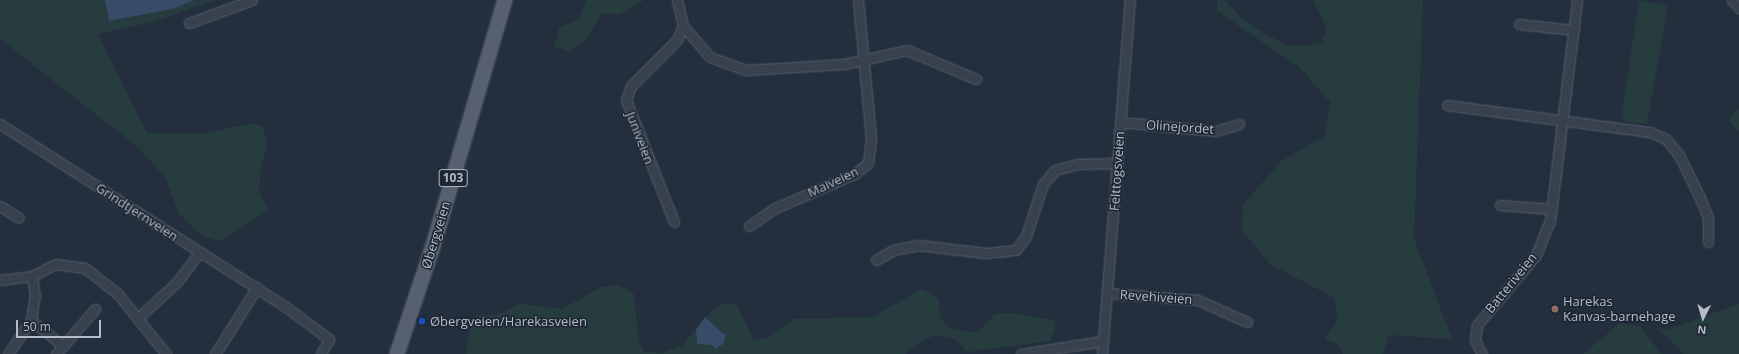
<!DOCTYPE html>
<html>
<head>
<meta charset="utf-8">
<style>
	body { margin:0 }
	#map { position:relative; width:1739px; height:354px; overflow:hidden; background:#242f3e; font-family:"Open Sans",sans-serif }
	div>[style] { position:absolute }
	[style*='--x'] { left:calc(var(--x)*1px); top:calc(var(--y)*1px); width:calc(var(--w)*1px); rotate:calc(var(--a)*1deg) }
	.green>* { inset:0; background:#263c3f }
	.water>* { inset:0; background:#394c67 }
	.roads { filter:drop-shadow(0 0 1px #565f6c) drop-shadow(0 0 1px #565f6c) }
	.minor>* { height:9px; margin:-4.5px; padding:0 4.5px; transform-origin:4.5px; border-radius:4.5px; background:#38414e }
	.primary>* { height:14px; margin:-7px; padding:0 7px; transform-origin:7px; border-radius:7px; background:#56606e }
	.dots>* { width:11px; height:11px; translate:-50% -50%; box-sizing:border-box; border:2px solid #1d2633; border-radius:50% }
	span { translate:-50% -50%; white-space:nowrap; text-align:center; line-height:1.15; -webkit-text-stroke:3px #1d2633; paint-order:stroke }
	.shield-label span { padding:1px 3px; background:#1d2633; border:1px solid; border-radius:3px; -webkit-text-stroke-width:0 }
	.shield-label { font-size:12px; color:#b4bcc9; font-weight:700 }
	.street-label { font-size:13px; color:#b4bcc9 }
	.poi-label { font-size:13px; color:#b4bcc9 }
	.left { translate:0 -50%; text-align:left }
	.north { position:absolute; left:1683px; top:298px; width:40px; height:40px; -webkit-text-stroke:3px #1d2633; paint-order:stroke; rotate:185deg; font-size:11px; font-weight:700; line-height:16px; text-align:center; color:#b4bcc9 }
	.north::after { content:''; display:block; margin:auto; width:14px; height:18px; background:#b4bcc9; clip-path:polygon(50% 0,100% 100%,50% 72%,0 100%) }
	.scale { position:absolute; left:16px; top:320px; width:85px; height:18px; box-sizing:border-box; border:2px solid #b4bcc9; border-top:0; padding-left:5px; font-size:12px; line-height:14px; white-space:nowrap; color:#b4bcc9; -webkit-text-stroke:3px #1d2633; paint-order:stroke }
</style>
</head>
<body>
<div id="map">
	<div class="green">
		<i style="clip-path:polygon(0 0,105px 0,109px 21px,173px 9px,194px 0,215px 0,153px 22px,98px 34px,147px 133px,205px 133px,253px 123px,262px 126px,268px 144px,261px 167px,259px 192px,269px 210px,219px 241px,203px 236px,179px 214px,166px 179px,140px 149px,0 39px)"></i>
		<i style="clip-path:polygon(586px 0,644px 0,620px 14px,601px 14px,585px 41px,569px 51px,554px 46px,559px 28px,579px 19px)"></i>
		<i style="clip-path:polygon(1217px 0,1226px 1px,1244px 21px,1285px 45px,1308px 46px,1322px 42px,1327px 28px,1313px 0,1423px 0,1414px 238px,1452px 339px,1389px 335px,1383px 354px,1343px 354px,1338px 344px,1325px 339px,1337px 322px,1335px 298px,1271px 265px,1242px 231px,1243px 205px,1281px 161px,1317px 140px,1324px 140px,1330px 102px,1299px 67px,1217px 11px)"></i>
		<i style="clip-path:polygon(1639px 0,1668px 6px,1647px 124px,1624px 122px,1622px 113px)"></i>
		<i style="clip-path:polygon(1739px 108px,1739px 131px,1728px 119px)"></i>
		<i style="clip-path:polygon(619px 285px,634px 294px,639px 343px,645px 352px,661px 353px,683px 345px,696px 329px,726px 336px,705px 317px,722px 304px,736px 304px,754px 340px,768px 338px,794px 319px,872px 317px,922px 289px,939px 299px,940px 318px,951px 329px,978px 333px,995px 314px,1012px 313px,1054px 320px,1056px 326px,1050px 341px,967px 352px,954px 339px,937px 335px,922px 340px,906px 354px,466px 354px,471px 321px,481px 314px,497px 315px,520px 304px,562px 309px,602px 287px)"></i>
		<i style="clip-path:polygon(1739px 304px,1739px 354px,1684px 354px,1658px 329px,1669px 329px)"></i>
		<i style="clip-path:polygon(1620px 323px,1640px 326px,1661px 354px,1583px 354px)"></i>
	</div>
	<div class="water">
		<i style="clip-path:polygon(105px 0,194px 0,173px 9px,109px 21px)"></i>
		<i style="clip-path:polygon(705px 317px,726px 336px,723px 344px,715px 349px,712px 345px,697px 344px,696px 329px)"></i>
	</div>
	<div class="roads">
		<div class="minor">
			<i style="--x:1732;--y:0;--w:11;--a:49"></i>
			<i style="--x:189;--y:23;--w:67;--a:-20.1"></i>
			<i style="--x:1519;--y:24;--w:55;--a:6.2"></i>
			<i style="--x:683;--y:26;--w:41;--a:48.9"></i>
			<i style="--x:710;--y:57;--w:38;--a:20"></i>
			<i style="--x:746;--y:70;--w:98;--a:-3.5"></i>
			<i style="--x:844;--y:64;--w:65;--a:-12.5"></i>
			<i style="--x:907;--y:50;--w:75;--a:22.8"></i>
			<i style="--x:1447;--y:105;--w:205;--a:7.6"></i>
			<i style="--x:1650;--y:132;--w:17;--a:24"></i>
			<i style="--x:1666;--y:139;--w:21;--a:51"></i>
			<i style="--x:1679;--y:155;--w:46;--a:64"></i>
			<i style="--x:1699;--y:196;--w:23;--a:67"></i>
			<i style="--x:1708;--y:217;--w:25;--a:90"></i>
			<i style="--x:1120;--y:122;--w:96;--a:5.4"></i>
			<i style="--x:1216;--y:131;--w:24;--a:-17"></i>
			<i style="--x:0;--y:124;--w:340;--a:32.6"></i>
			<i style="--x:286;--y:307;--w:54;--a:36.7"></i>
			<i style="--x:329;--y:339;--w:17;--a:118"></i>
			<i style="--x:1500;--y:205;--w:52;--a:4.4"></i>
			<i style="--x:0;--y:206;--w:22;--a:32"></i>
			<i style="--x:674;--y:222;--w:131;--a:-111.5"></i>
			<i style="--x:626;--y:100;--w:15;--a:-70"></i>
			<i style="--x:631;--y:86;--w:65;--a:-45"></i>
			<i style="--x:677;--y:40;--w:15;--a:-67"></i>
			<i style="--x:683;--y:26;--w:27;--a:-103"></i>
			<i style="--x:749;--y:226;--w:29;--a:-35"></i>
			<i style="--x:773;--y:209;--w:90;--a:-23.4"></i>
			<i style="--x:856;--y:173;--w:16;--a:-40"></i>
			<i style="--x:868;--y:163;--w:25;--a:-83"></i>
			<i style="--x:871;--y:138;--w:139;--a:-95.4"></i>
			<i style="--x:876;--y:260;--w:20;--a:-30"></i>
			<i style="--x:893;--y:250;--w:25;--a:-11"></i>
			<i style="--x:918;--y:245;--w:68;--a:6.7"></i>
			<i style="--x:986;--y:253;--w:30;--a:-6"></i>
			<i style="--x:1016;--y:250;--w:17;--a:-54"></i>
			<i style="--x:1026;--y:236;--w:55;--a:-71.9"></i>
			<i style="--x:1043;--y:184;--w:18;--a:-49"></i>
			<i style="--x:1055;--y:170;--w:23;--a:-15"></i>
			<i style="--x:1077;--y:164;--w:41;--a:-1.4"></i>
			<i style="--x:0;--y:280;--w:32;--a:-7"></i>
			<i style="--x:32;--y:276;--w:27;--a:-27"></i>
			<i style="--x:56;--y:264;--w:29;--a:8"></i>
			<i style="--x:85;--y:268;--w:42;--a:38.2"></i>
			<i style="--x:118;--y:294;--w:77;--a:51.3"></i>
			<i style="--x:1107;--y:293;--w:91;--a:4.4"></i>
			<i style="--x:1198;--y:300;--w:54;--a:24.2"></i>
			<i style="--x:139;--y:317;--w:52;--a:-42.6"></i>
			<i style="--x:177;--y:282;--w:38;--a:-53"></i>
			<i style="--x:31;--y:320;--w:41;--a:39.1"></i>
			<i style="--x:8;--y:354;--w:41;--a:-55.9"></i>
			<i style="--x:31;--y:320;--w:24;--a:-81"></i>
			<i style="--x:35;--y:296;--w:20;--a:-99"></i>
			<i style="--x:56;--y:354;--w:60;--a:-49.1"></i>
			<i style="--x:215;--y:354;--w:79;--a:-57.9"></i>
			<i style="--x:1021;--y:354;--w:83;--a:-9"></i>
			<i style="--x:1102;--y:354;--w:355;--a:-85.5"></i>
			<i style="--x:1482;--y:354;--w:15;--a:-118"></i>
			<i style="--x:1475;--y:341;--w:16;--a:-83"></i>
			<i style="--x:1477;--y:325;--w:92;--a:-49.9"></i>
			<i style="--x:1536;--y:255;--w:37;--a:-68"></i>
			<i style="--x:1550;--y:221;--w:223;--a:-83"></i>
		</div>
		<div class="primary">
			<i style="--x:397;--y:354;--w:114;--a:-71.6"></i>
			<i style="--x:433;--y:246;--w:256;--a:-73.7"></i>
		</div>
	</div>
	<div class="dots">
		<i style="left:1555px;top:309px;background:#8d6e63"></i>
		<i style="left:422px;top:321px;background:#1a4fb4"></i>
	</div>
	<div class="shield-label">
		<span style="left:453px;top:178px">103</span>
	</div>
	<div class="street-label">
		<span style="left:1180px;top:127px;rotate:4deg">Olinejordet</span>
		<span style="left:640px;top:138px;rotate:69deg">Juniveien</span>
		<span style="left:1117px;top:171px;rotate:-86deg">Felttogsveien</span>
		<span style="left:833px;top:182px;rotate:-25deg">Maiveien</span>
		<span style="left:137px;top:212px;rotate:33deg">Grindtjernveien</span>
		<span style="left:436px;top:235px;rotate:-73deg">Øbergveien</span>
		<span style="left:1511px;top:283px;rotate:-51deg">Batteriveien</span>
		<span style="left:1156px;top:297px;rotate:4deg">Revehiveien</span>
	</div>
	<div class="poi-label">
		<span class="left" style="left:1563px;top:309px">Harekas<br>Kanvas-barnehage</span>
		<span class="left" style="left:430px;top:321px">Øbergveien/Harekasveien</span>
	</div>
	<div class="north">N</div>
	<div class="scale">50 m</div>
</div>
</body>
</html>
